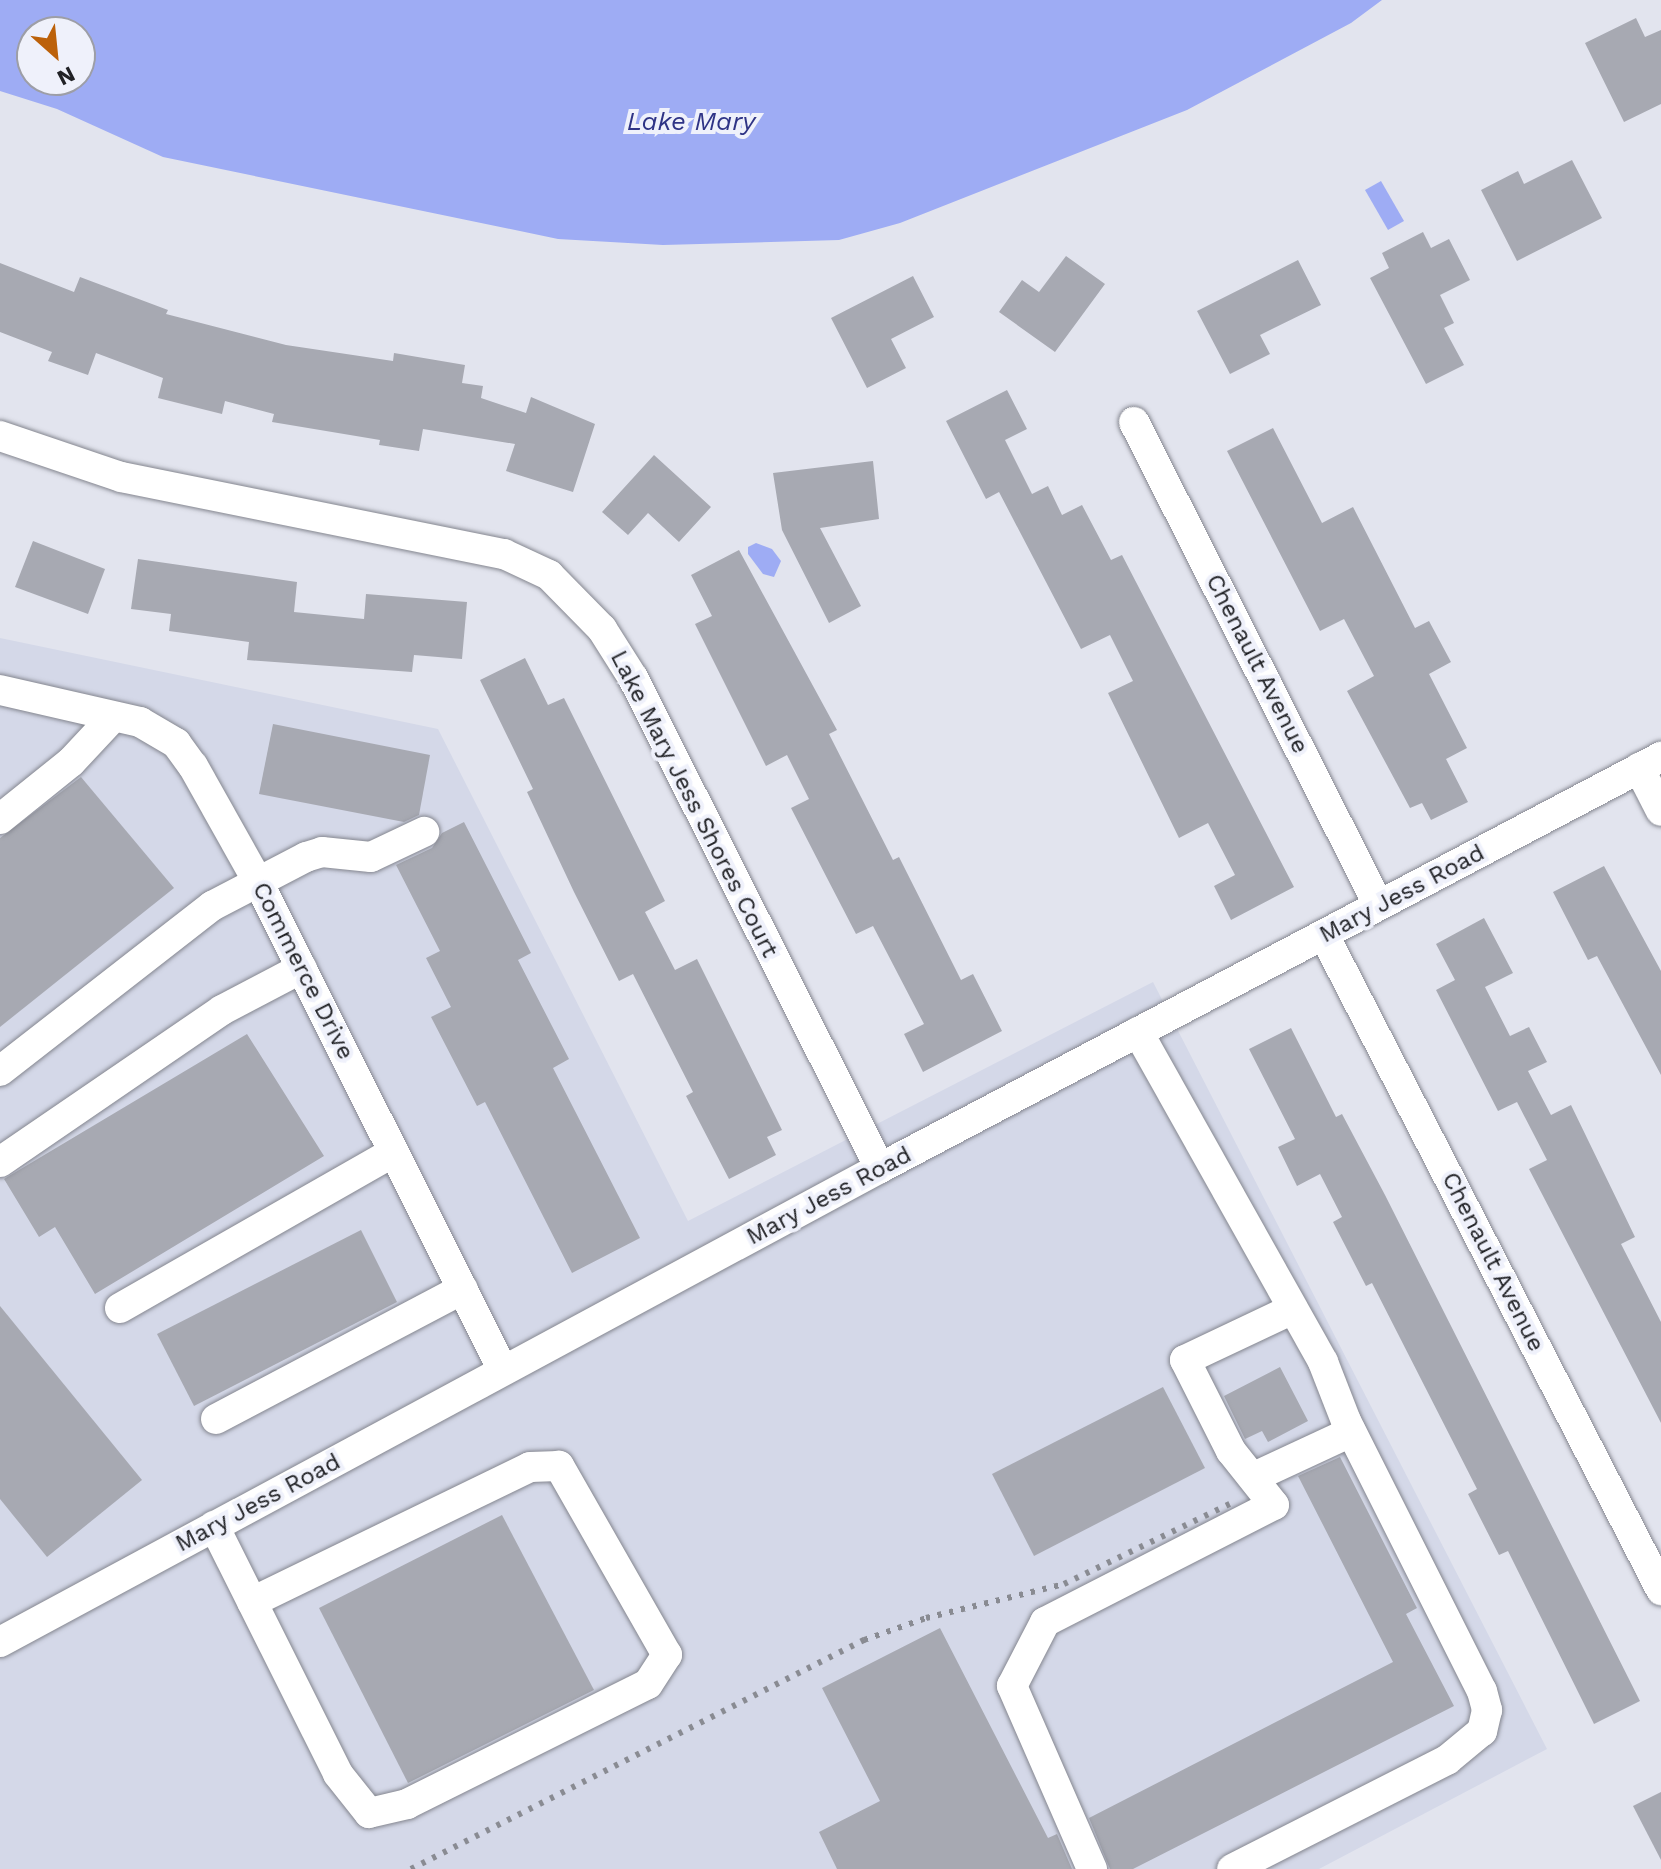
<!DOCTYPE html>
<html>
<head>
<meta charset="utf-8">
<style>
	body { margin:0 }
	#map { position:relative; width:1661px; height:1869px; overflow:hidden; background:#e2e4ee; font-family:"Work Sans",sans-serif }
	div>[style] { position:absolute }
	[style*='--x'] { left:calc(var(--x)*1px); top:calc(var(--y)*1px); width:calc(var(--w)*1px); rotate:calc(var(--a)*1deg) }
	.built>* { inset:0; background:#d4d8e8 }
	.water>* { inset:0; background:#9eacf4 }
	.building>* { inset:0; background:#a7a9b2 }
	.roads { filter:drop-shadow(0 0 2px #84868f) drop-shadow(0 0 2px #84868f) }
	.minor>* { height:30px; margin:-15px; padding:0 15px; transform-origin:15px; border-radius:15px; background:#fff }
	.rail>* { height:6px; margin-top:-3px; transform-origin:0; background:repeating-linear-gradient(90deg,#898b92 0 4px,transparent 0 12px) }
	span { translate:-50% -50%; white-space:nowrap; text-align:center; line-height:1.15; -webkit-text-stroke:8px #eff1fb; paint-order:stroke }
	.street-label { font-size:24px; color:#212226 }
	.water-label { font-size:26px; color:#2f3486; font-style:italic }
	.north { position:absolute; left:16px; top:16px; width:80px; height:80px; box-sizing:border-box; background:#eff1fb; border:2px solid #9d9ea6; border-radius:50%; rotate:153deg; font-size:22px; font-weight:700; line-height:32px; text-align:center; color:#212226 }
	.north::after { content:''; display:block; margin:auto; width:28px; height:36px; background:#bc610a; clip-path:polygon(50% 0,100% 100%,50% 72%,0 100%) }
</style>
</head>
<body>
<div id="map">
	<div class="built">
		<i style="clip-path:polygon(0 638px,438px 729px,688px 1221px,1153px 982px,1547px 1749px,1319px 1869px,0 1869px)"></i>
	</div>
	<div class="water">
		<i style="clip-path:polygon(evenodd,0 0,1382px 0,1351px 23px,1187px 110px,900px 223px,839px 240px,663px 245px,558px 239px,163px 157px,57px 109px,0 91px,0 0,80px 32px,80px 80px,32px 80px,32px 32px,80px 32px)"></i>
		<i style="clip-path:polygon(1381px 181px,1404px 221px,1388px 230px,1365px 190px)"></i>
		<i style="clip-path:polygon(756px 543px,772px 549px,781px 561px,774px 577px,763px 574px,748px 554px,748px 547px)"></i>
	</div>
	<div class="building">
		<i style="clip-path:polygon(1636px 18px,1645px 37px,1661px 30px,1661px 104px,1624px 122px,1585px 43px)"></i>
		<i style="clip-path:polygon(1572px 160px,1602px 218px,1517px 261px,1481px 190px,1518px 171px,1524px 184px)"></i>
		<i style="clip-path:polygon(1423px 232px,1431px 248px,1449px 239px,1470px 280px,1440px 295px,1454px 323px,1444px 328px,1464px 365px,1426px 384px,1370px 278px,1389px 268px,1382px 253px)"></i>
		<i style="clip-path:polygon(1066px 256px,1105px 284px,1055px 352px,999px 312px,1022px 280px,1039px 292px)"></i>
		<i style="clip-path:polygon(1298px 260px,1321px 305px,1260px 335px,1270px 354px,1230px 374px,1197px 311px)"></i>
		<i style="clip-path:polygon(0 263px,74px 292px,80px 277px,168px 310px,166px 314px,286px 345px,393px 361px,394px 353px,465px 365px,462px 383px,483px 386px,481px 398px,526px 413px,531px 397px,595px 424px,573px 492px,506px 471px,515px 444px,423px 429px,419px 451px,379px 445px,380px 440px,272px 422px,274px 414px,225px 401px,222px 414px,158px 398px,163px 378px,96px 353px,88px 375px,48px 361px,52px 352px,0 332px)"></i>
		<i style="clip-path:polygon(913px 276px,934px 317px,891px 339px,906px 368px,867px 388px,831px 318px)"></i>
		<i style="clip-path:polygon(1007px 390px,1027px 429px,1005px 440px,1032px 494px,1048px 486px,1062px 515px,1082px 505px,1111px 560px,1122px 555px,1294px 887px,1231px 920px,1214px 886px,1235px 875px,1208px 823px,1179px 838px,1108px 693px,1133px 681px,1110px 635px,1081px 649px,999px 492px,986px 499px,946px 421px)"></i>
		<i style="clip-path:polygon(1273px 428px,1322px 523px,1353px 507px,1415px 628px,1429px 621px,1451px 662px,1429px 674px,1467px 748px,1446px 759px,1468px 802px,1431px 820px,1422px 803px,1410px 808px,1347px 691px,1374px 676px,1344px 619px,1320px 631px,1227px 451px)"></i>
		<i style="clip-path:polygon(654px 455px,711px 507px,679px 542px,648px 513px,628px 535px,602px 512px)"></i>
		<i style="clip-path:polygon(873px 461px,879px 519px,820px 528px,861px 606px,829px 623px,782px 530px,773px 473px)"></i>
		<i style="clip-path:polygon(33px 541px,105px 569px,88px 614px,15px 587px)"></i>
		<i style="clip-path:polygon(739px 550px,837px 730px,829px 734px,893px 860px,899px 857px,961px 980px,973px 974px,1002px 1031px,923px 1072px,904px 1034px,924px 1024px,873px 926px,856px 934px,827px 878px,791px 808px,809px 799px,787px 755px,766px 766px,695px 624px,712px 616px,691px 575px)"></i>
		<i style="clip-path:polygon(138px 559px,297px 582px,294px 612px,364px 619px,366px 594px,467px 602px,462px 659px,414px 655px,412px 672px,247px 660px,249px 642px,169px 631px,171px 614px,131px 609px)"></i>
		<i style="clip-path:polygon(525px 658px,548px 705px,564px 698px,665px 901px,645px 912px,675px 970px,697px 959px,782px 1130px,767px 1137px,776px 1155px,729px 1179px,686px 1096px,693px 1092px,633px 974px,619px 981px,574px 892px,527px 792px,533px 789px,480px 680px)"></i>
		<i style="clip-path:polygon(273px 724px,430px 755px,419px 815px,404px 822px,259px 794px)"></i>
		<i style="clip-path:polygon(81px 777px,174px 888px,0 1027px,0 838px)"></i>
		<i style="clip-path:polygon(464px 822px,531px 953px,518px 960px,569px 1059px,553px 1068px,640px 1238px,572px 1273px,485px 1102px,477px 1106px,431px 1017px,451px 1007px,426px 958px,440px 951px,396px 865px,432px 848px,442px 833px)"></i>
		<i style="clip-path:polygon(1604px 866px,1661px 971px,1661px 1075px,1597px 956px,1588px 960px,1553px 892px)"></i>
		<i style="clip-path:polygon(1484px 918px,1513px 973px,1485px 987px,1510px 1036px,1529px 1027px,1547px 1062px,1528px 1071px,1551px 1115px,1571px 1105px,1635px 1237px,1621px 1244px,1661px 1322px,1661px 1423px,1529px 1169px,1547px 1160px,1517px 1102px,1498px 1111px,1436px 990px,1455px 980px,1436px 944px)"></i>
		<i style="clip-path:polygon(1291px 1028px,1336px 1117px,1342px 1114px,1385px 1195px,1640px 1701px,1594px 1724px,1508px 1551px,1499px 1555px,1468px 1494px,1477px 1489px,1372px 1283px,1366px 1286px,1333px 1222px,1342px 1217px,1320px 1174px,1297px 1186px,1278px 1147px,1295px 1139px,1249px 1049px)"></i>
		<i style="clip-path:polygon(247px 1034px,324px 1156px,95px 1294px,55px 1227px,39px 1237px,4px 1179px)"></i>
		<i style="clip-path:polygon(361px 1230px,397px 1302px,194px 1406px,157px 1334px)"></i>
		<i style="clip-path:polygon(0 1306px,142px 1480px,47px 1557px,0 1499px)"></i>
		<i style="clip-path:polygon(1280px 1367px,1308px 1421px,1268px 1442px,1262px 1431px,1245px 1439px,1224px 1396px)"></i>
		<i style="clip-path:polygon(1163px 1387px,1205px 1468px,1034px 1556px,992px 1474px)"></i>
		<i style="clip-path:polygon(1340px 1457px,1417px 1608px,1406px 1614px,1454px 1706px,1133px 1869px,1110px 1869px,1089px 1818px,1393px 1662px,1298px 1476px)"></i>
		<i style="clip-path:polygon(502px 1515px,594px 1690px,408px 1783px,319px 1608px)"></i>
		<i style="clip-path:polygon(940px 1628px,1048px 1838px,1057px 1834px,1072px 1869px,837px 1869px,819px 1832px,880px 1801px,822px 1688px)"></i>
		<i style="clip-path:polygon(1661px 1792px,1661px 1860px,1633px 1806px)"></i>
	</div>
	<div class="roads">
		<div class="minor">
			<i style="--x:1134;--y:422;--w:542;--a:63.15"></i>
			<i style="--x:0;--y:436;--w:128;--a:18.7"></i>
			<i style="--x:121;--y:477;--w:391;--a:11.4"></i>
			<i style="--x:504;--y:554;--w:50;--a:25"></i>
			<i style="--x:549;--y:575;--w:76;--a:45.5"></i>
			<i style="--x:602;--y:629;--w:58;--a:57.7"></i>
			<i style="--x:633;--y:678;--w:549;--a:63.25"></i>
			<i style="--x:0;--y:690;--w:144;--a:12.9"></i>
			<i style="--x:140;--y:722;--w:42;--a:30.3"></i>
			<i style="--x:176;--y:743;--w:29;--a:54"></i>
			<i style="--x:193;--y:766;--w:133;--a:60.7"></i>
			<i style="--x:258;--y:882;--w:546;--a:63.34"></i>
			<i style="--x:1639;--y:768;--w:48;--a:62.9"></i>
			<i style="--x:0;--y:819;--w:91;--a:-38.8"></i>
			<i style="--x:71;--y:762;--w:62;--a:-47"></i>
			<i style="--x:1324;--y:935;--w:737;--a:62.77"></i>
			<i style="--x:1138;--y:1032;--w:378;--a:60.7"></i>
			<i style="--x:1323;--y:1362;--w:63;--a:68.7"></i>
			<i style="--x:1346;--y:1421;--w:302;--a:63.3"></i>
			<i style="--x:1482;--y:1691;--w:20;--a:75"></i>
			<i style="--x:1487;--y:1710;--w:22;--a:103"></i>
			<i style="--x:1482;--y:1731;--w:45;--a:140.4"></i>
			<i style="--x:1447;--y:1760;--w:241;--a:153.1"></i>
			<i style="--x:0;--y:1071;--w:269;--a:-37.9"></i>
			<i style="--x:212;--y:906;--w:106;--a:-27.5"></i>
			<i style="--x:306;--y:857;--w:17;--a:-17"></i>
			<i style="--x:322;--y:852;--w:49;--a:5.8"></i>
			<i style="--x:371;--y:857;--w:59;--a:-25.3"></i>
			<i style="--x:0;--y:1162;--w:269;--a:-34.4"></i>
			<i style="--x:222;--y:1010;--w:90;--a:-27.7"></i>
			<i style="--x:120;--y:1308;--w:315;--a:-29.7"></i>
			<i style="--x:216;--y:1419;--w:279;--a:-27.8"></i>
			<i style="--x:1254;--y:1477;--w:107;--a:-24.9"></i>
			<i style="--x:214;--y:1526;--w:277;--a:63.4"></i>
			<i style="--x:338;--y:1774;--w:50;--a:51.5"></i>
			<i style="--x:369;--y:1813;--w:39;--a:-13"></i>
			<i style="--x:407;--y:1804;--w:269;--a:-26.5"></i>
			<i style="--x:648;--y:1684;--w:35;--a:-57"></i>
			<i style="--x:667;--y:1655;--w:218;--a:-119.7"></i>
			<i style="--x:559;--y:1466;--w:29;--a:178"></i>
			<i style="--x:530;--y:1467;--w:309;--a:154.1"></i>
			<i style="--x:0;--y:1642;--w:1000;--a:-28.31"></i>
			<i style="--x:880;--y:1168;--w:883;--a:-27.76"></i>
			<i style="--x:1092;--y:1869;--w:200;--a:-113.6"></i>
			<i style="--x:1012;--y:1686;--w:72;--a:-62.7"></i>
			<i style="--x:1045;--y:1622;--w:257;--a:-27.1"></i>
			<i style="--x:1274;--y:1505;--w:69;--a:-128.5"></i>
			<i style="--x:1231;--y:1451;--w:102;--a:-116.8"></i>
			<i style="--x:1185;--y:1360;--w:119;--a:-25.3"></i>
		</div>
	</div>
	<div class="rail">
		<i style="--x:411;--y:1869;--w:508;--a:-26.82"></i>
		<i style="--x:864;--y:1640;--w:66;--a:-19.5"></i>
		<i style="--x:926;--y:1618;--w:142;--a:-13.8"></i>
		<i style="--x:1064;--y:1584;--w:189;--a:-25.8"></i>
	</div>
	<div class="street-label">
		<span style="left:1257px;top:664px;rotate:63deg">Chenault Avenue</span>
		<span style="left:694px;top:804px;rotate:63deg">Lake Mary Jess Shores Court</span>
		<span style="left:1402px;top:894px;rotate:-28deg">Mary Jess Road</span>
		<span style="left:303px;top:971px;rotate:63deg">Commerce Drive</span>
		<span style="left:829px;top:1196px;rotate:-28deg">Mary Jess Road</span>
		<span style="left:1493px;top:1262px;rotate:63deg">Chenault Avenue</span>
		<span style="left:258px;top:1503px;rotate:-28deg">Mary Jess Road</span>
	</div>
	<div class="water-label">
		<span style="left:691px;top:122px">Lake Mary</span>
	</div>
	<div class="north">N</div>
</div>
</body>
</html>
